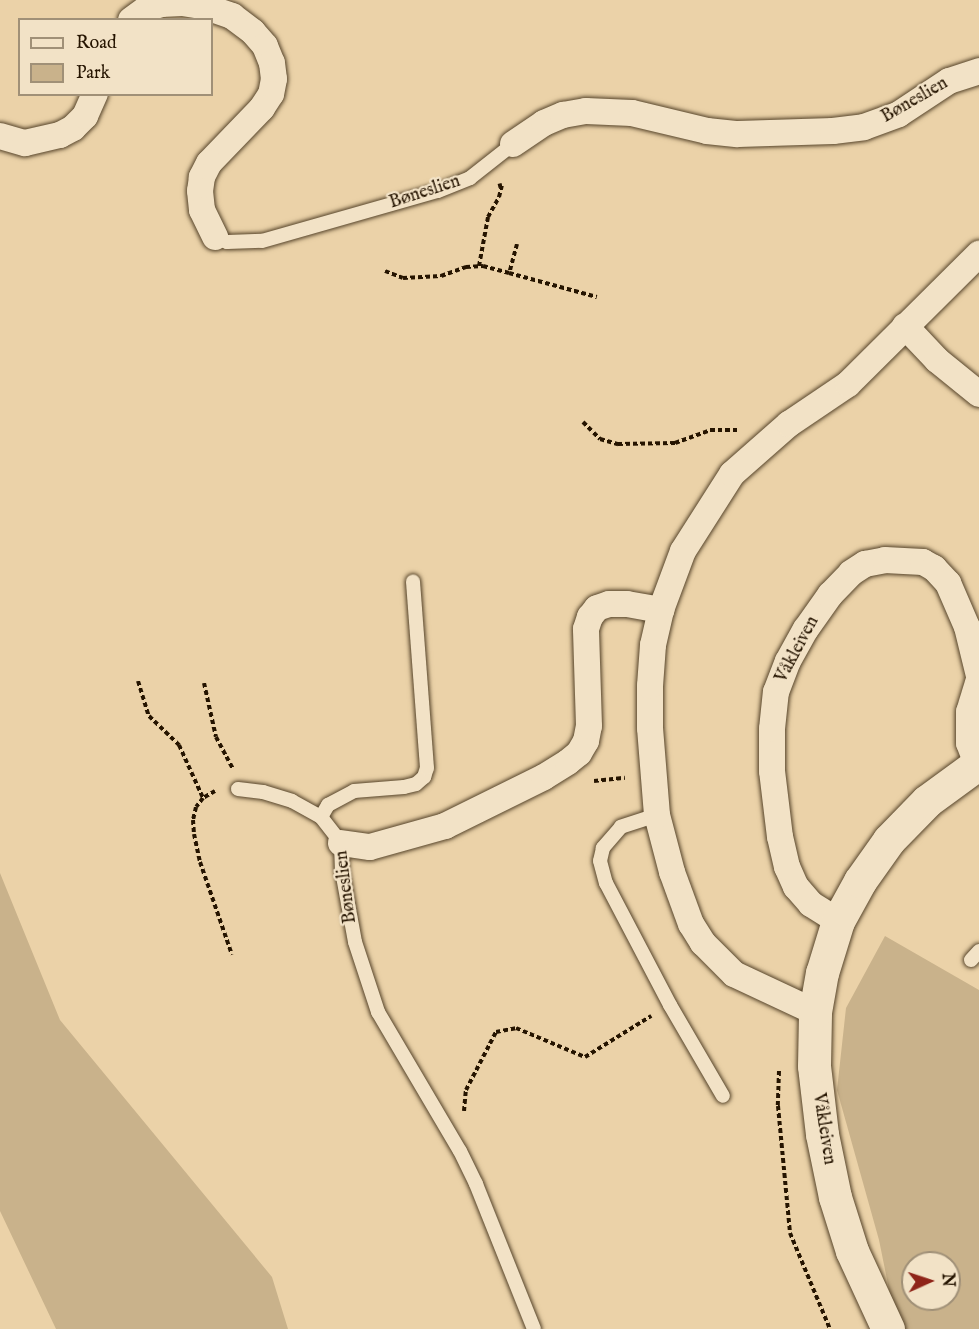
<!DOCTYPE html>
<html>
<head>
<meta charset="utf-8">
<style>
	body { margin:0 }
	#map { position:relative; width:979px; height:1329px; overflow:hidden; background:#ebd2a8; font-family:"IM FELL English",serif }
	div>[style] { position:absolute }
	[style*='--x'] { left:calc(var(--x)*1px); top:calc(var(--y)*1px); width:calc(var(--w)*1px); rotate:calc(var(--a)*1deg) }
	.green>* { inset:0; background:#c9b28b }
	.path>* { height:4px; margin-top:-2px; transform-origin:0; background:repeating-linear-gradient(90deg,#251400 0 4.5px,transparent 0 7.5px) }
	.roads { filter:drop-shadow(0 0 2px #56442a) drop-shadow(0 0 2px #56442a) }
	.lane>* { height:14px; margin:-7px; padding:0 7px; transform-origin:7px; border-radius:7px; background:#f2e2c6 }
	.street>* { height:26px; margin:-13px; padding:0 13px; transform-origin:13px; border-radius:13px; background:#f2e2c6 }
	.secondary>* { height:33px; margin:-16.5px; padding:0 16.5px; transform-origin:16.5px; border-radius:16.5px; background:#f2e2c6 }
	span { translate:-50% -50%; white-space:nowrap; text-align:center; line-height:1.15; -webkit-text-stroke:4.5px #f2e2c6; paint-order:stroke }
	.street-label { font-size:18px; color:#251400 }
	.legend { position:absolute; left:18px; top:18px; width:195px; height:78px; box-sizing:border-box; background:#f2e2c6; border:2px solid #a09077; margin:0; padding:8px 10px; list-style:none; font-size:18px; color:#251400 }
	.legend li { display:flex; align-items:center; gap:12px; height:30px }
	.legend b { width:30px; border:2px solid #a09077 }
	.north { position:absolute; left:901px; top:1251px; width:60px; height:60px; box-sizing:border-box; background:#f2e2c6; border:2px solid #a09077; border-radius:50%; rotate:87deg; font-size:16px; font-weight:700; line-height:24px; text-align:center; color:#251400 }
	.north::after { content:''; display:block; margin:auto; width:21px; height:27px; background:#8f2418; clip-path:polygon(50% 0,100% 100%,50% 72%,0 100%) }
</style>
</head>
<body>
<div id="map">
	<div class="green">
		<i style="clip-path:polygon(0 873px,60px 1020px,272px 1277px,288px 1329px,56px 1329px,0 1211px)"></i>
		<i style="clip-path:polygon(evenodd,885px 936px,979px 990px,979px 1329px,897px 1329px,879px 1240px,837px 1090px,846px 1008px,885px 936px,913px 1263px,949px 1263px,949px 1299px,913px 1299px,913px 1263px)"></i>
	</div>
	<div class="path">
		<i style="--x:517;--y:244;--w:30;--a:105"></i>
		<i style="--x:509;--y:273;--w:91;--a:15.3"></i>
		<i style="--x:479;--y:266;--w:50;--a:-79.6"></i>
		<i style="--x:488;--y:217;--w:23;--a:-61"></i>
		<i style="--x:499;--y:197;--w:12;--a:-76"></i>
		<i style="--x:502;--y:185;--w:4;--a:166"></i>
		<i style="--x:385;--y:271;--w:19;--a:21"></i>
		<i style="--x:403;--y:278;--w:38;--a:-3"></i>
		<i style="--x:441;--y:276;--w:27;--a:-20"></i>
		<i style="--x:466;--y:267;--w:17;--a:-3"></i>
		<i style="--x:483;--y:266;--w:27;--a:15"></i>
		<i style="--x:583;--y:422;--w:24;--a:45"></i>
		<i style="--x:600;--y:439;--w:19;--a:16"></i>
		<i style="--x:618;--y:444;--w:57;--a:-1"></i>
		<i style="--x:675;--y:443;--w:37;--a:-20"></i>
		<i style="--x:710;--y:430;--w:27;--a:0"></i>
		<i style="--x:138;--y:681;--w:37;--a:73"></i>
		<i style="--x:149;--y:716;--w:42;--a:44"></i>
		<i style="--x:179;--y:745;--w:58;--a:65.6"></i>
		<i style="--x:204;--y:683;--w:55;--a:77.5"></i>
		<i style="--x:216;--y:737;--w:36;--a:62"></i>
		<i style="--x:594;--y:781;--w:31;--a:-6"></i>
		<i style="--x:215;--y:791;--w:14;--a:150"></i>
		<i style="--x:203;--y:798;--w:11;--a:128"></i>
		<i style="--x:196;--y:807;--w:13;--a:103"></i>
		<i style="--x:193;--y:820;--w:14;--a:86"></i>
		<i style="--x:194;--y:834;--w:29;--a:78"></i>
		<i style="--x:200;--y:862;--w:98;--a:71"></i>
		<i style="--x:779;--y:1071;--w:35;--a:92"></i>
		<i style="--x:778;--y:1106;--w:128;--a:84.6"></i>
		<i style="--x:790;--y:1233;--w:104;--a:67.4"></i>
		<i style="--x:464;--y:1111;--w:21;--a:-85"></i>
		<i style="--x:466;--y:1090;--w:65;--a:-62.7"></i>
		<i style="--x:496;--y:1032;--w:20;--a:-11"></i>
		<i style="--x:516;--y:1028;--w:75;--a:22.8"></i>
		<i style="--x:585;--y:1057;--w:78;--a:-31.8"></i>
	</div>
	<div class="roads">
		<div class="lane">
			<i style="--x:215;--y:237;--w:13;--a:23"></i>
			<i style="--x:227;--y:242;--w:35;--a:-2"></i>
			<i style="--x:262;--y:241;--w:183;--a:-15.9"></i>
			<i style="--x:438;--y:191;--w:35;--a:-22"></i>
			<i style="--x:470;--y:178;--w:55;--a:-38.3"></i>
			<i style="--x:238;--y:789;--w:25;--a:7"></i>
			<i style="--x:263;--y:792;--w:30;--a:17"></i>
			<i style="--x:292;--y:801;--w:33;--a:29"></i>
			<i style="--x:321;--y:817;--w:33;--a:52"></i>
			<i style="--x:341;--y:843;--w:28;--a:88"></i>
			<i style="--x:342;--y:871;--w:72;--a:79.6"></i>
			<i style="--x:355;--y:942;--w:74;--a:71.8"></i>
			<i style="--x:378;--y:1012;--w:161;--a:59.5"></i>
			<i style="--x:460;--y:1151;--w:37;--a:64"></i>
			<i style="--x:476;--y:1184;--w:156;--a:68.2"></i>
			<i style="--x:657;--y:815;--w:38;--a:162"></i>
			<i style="--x:621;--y:827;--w:28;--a:131"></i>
			<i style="--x:603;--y:848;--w:13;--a:103"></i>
			<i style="--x:600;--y:861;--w:23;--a:75"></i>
			<i style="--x:606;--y:883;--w:138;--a:62.3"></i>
			<i style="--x:670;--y:1005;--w:105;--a:59.8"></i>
			<i style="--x:321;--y:817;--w:14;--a:-60"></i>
			<i style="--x:328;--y:805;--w:30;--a:-28"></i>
			<i style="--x:354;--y:791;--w:50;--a:-4.6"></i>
			<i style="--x:404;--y:787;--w:12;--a:-14"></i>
			<i style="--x:416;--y:784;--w:11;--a:-41"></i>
			<i style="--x:424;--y:777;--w:9;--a:-72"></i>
			<i style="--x:427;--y:768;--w:187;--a:-94.3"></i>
			<i style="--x:971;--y:960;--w:12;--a:-48"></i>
		</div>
		<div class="street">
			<i style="--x:131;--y:20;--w:19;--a:-36"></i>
			<i style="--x:146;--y:9;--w:16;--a:-18"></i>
			<i style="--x:161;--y:4;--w:21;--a:-3"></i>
			<i style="--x:182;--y:3;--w:24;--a:9"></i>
			<i style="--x:206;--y:7;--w:28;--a:19"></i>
			<i style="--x:232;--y:16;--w:26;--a:37"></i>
			<i style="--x:253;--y:32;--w:18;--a:49"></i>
			<i style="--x:265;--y:46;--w:18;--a:68"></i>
			<i style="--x:272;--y:63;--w:16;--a:83"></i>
			<i style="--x:274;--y:79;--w:15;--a:101"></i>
			<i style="--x:271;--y:94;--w:17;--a:123"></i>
			<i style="--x:262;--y:108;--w:76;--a:133.9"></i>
			<i style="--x:209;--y:163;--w:16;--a:117"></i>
			<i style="--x:202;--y:177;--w:14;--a:98"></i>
			<i style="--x:200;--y:191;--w:19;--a:84"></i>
			<i style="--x:202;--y:210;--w:30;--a:64"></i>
			<i style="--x:0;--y:136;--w:26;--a:16"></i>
			<i style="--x:25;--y:143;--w:36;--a:-13"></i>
			<i style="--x:60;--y:135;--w:15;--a:-28"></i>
			<i style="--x:73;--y:128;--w:17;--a:-45"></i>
			<i style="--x:85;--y:116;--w:24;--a:-66"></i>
			<i style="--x:513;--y:144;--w:37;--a:-34"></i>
			<i style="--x:544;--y:123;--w:21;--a:-23"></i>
			<i style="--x:563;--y:115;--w:23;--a:-10"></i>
			<i style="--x:586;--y:111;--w:46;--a:2.5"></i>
			<i style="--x:632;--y:113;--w:77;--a:13.5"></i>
			<i style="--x:707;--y:131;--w:31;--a:6"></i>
			<i style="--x:738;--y:134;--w:95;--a:-1.8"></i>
			<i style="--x:833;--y:131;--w:31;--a:-7"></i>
			<i style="--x:864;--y:127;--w:37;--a:-20"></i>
			<i style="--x:899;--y:114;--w:60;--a:-33.4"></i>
			<i style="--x:949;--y:81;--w:32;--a:-18"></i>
			<i style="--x:905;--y:326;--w:47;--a:46.7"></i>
			<i style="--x:937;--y:360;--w:54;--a:39"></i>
			<i style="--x:977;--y:764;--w:22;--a:-111"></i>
			<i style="--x:969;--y:743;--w:31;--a:-90"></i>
			<i style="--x:969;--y:712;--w:34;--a:-73"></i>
			<i style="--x:341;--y:843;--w:29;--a:8"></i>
			<i style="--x:370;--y:847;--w:78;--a:-15.6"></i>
			<i style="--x:445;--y:826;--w:110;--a:-26.3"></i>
			<i style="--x:544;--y:777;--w:28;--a:-32"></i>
			<i style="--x:568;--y:762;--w:14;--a:-39"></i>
			<i style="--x:579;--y:753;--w:14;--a:-60"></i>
			<i style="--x:586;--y:741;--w:15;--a:-79"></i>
			<i style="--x:589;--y:726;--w:97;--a:-91.8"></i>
			<i style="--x:586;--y:629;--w:13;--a:-72"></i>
			<i style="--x:590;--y:617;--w:11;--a:-52"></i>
			<i style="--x:597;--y:608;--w:13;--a:-18"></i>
			<i style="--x:609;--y:604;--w:18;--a:0"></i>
			<i style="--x:627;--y:604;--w:35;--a:10"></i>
			<i style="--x:838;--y:921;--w:32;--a:-148"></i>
			<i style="--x:811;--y:904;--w:23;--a:-131"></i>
			<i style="--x:796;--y:887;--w:22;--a:-114"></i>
			<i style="--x:787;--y:867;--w:31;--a:-103"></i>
			<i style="--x:780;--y:837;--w:66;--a:-96.9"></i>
			<i style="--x:772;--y:771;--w:42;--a:-90"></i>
			<i style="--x:772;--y:729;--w:37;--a:-84"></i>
			<i style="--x:776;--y:692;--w:33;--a:-69"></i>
			<i style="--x:788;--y:661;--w:37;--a:-61"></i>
			<i style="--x:806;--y:629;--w:42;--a:-54.8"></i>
			<i style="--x:830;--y:595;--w:30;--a:-46"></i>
			<i style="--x:851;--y:573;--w:17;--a:-33"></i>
			<i style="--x:865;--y:564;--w:20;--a:-11"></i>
			<i style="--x:885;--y:560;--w:38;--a:3"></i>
			<i style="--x:923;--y:562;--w:13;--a:29"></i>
			<i style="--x:934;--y:568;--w:21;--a:47"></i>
			<i style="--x:948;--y:583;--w:48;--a:66.6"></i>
			<i style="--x:967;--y:627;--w:50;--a:76.2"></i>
			<i style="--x:815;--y:1012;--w:89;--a:-154.9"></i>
			<i style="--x:734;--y:974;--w:44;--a:-135"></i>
			<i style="--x:703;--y:943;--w:22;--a:-122"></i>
			<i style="--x:691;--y:924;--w:55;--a:-110.1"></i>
			<i style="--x:672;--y:872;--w:59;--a:-104.7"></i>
			<i style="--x:657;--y:815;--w:87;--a:-94.6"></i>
			<i style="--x:650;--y:728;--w:42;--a:-90"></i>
			<i style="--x:650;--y:686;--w:41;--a:-85.8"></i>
			<i style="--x:653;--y:645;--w:36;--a:-77"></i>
			<i style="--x:661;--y:610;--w:63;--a:-69.6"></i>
			<i style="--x:683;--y:551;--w:91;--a:-57.5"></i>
			<i style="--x:732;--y:474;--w:76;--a:-41.3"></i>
			<i style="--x:789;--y:424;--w:71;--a:-34.1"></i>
			<i style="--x:848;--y:384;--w:185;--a:-44.8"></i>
		</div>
		<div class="secondary">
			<i style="--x:888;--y:1329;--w:86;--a:-114.8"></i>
			<i style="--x:852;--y:1251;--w:57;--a:-107.5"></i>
			<i style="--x:835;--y:1197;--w:64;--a:-101.7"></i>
			<i style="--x:822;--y:1134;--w:68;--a:-96.7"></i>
			<i style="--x:814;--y:1066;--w:54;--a:-88.9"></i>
			<i style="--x:815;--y:1012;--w:40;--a:-80"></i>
			<i style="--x:822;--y:973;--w:54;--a:-72.9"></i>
			<i style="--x:838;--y:921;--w:46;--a:-61.2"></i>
			<i style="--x:860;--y:881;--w:50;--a:-54.7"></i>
			<i style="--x:889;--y:840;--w:54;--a:-45.7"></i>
			<i style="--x:927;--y:801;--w:64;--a:-36.2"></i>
		</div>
	</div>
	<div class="street-label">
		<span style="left:915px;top:101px;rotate:-30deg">Bøneslien</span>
		<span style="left:425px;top:193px;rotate:-18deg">Bøneslien</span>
		<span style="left:798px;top:650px;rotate:-62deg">Våkleiven</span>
		<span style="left:347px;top:887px;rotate:-97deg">Bøneslien</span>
		<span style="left:823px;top:1129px;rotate:81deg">Våkleiven</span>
	</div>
	<ul class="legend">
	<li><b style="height:8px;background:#f2e2c6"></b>Road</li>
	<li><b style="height:16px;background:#c9b28b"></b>Park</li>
	</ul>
	<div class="north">N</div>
</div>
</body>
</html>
